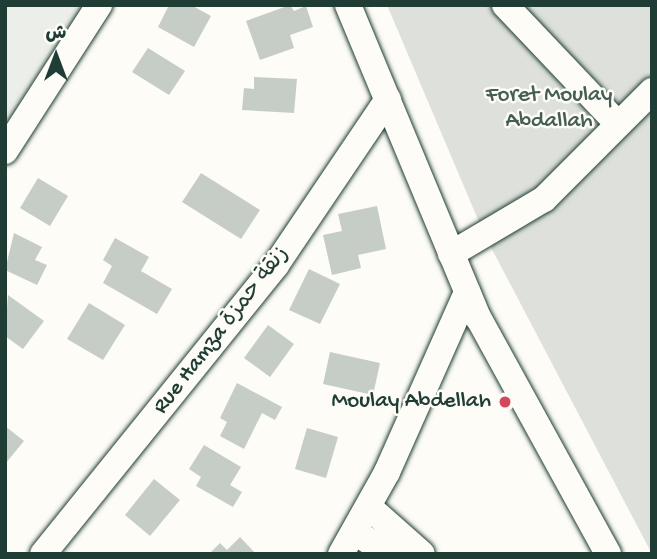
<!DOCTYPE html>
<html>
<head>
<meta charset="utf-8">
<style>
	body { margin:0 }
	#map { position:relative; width:657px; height:559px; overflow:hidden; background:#fdfcf7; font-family:"Gochi Hand","Playpen Sans Arabic",sans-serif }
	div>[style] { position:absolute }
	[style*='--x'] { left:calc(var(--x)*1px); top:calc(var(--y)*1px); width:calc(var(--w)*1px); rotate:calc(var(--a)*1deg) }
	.built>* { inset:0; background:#eceee9 }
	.green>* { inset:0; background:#dde0db }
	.building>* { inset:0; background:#c6cdc7 }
	.roads { filter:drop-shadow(0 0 2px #1f3d34) drop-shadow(0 0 2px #1f3d34) }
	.minor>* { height:26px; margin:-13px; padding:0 13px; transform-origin:13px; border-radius:13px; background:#fdfcf7 }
	.dots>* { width:19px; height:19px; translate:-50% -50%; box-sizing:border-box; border:4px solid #fdfcf7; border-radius:50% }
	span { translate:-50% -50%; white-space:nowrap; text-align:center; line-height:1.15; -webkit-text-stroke:5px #fdfcf7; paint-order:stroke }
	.park-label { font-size:23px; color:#455e55 }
	.street-label { font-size:23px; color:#1f3d34 }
	.poi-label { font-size:23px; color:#1f3d34 }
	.right { translate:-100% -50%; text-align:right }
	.frame { position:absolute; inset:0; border:7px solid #1f3d34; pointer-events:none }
	.north { position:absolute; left:21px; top:21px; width:70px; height:70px; -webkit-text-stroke:5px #fdfcf7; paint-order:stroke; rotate:0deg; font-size:19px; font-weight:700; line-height:28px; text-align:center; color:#1f3d34 }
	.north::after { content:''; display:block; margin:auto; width:24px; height:32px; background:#1f3d34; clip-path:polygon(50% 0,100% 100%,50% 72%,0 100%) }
</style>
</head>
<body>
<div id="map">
	<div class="built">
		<i style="clip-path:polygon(5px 5px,84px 5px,5px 127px)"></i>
	</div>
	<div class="green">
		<i style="clip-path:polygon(387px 5px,652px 5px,652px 554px,485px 236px)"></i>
	</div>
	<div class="building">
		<i style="clip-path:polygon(169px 5px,191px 5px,211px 16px,194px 47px,158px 27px)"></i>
		<i style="clip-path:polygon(290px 5px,294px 11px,306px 6px,313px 27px,290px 35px,294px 48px,260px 60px,246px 21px)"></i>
		<i style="clip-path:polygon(148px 48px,185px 71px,169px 95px,132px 72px)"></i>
		<i style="clip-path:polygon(254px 77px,297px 79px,294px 113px,242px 110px,244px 88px,254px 89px)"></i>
		<i style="clip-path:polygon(201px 173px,260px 210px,241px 239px,182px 202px)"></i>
		<i style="clip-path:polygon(38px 178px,68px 196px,50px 226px,20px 208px)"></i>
		<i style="clip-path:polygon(377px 206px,386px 249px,358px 255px,361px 268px,332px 275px,323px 235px,342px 231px,338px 214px)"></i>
		<i style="clip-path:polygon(14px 233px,42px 247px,35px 260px,47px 265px,37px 285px,5px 270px)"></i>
		<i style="clip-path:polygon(115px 238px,149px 257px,141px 271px,172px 289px,157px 314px,103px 283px,112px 266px,103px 260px)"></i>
		<i style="clip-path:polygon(309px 269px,340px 284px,320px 324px,289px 310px)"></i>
		<i style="clip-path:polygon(8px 295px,44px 321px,23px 349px,5px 336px)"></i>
		<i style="clip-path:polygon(89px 303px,125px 325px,103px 360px,67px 339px)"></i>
		<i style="clip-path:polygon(268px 325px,294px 344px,270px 377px,244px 358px)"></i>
		<i style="clip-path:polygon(330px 352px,380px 363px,373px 395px,323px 384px)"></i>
		<i style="clip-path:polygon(237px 383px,282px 407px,275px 420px,262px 413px,244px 449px,220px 436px,227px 422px,220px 418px)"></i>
		<i style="clip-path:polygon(5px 426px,24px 441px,5px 464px)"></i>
		<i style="clip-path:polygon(307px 428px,338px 437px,326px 478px,295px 469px)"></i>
		<i style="clip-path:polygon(204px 445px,241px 467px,230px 485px,242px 492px,233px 507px,196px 486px,201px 477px,189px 469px)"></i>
		<i style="clip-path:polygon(154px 479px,180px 500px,150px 536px,125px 515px)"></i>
		<i style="clip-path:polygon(240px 537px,256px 554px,209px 554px,220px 543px,227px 550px)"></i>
	</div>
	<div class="roads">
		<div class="minor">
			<i style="--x:348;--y:5;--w:340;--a:67.4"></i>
			<i style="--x:479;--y:319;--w:268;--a:61.2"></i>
			<i style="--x:505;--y:5;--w:164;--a:46.5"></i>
			<i style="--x:5;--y:151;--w:174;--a:-57.2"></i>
			<i style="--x:451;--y:254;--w:108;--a:-30.6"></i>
			<i style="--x:544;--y:199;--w:153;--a:-45"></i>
			<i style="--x:370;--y:508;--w:69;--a:41.5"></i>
			<i style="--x:355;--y:532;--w:40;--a:32.9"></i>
			<i style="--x:43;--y:554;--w:371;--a:-51.1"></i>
			<i style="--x:276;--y:265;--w:200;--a:-56"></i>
			<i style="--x:341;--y:554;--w:94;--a:-60.7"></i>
			<i style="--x:387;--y:472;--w:197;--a:-66"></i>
		</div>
	</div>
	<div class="dots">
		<i style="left:505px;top:402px;background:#d1495b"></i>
	</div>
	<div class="park-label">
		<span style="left:549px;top:109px">Foret Moulay<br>Abdallah</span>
	</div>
	<div class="street-label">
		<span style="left:222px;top:331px;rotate:-52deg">Rue Hamza زنقة حمزة</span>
	</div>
	<div class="poi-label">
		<span class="right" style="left:491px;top:402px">Moulay Abdellah</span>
	</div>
	<div class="frame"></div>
	<div class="north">ش</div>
</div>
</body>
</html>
